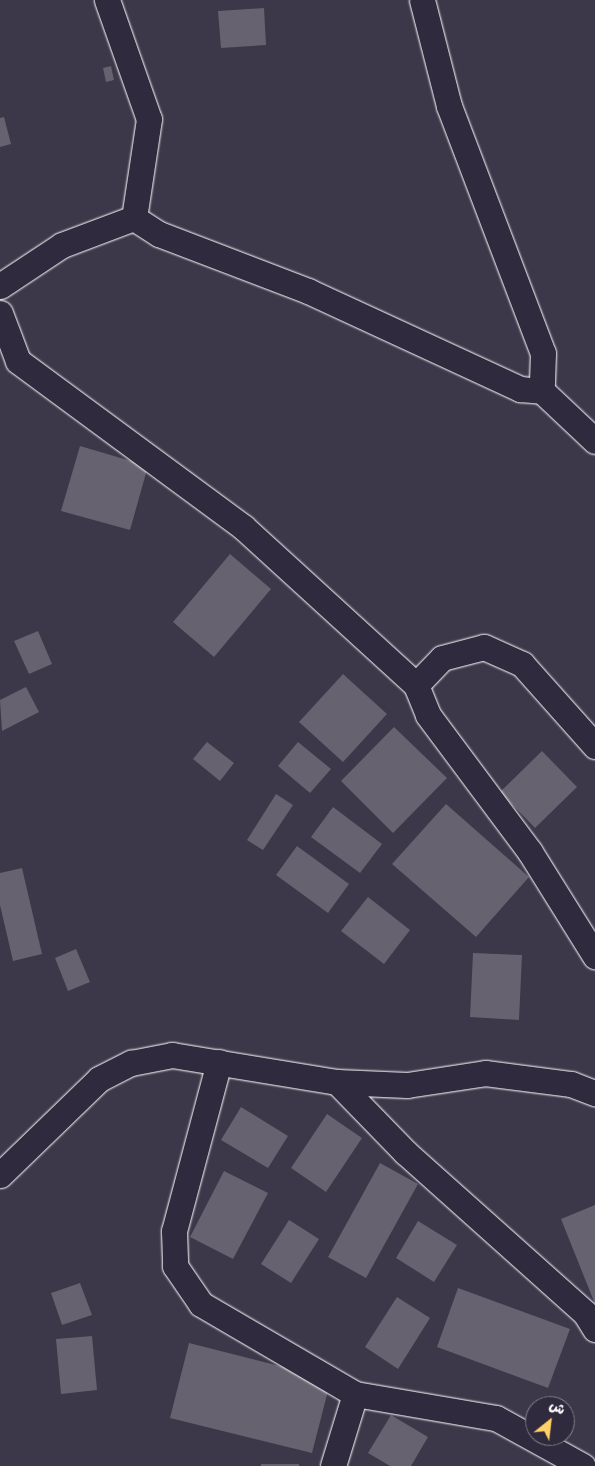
<!DOCTYPE html>
<html>
<head>
<meta charset="utf-8">
<style>
	body { margin:0 }
	#map { position:relative; width:595px; height:1466px; overflow:hidden; background:#3c3749; font-family:Dekko,"Playpen Sans Arabic",sans-serif }
	div>[style] { position:absolute }
	[style*='--x'] { left:calc(var(--x)*1px); top:calc(var(--y)*1px); width:calc(var(--w)*1px); rotate:calc(var(--a)*1deg) }
	.building>* { inset:0; background:#666270 }
	.roads { filter:drop-shadow(0 0 1px #fff) drop-shadow(0 0 1px #fff) }
	.minor>* { height:25px; margin:-12.5px; padding:0 12.5px; transform-origin:12.5px; border-radius:12.5px; background:#2f2a3d }
	span { translate:-50% -50%; white-space:nowrap; text-align:center; line-height:1.15; -webkit-text-stroke:4px #2f2a3d; paint-order:stroke }
	.north { position:absolute; left:525px; top:1396px; width:50px; height:50px; box-sizing:border-box; background:#2f2a3d; border:1px solid #827f8b; border-radius:50%; rotate:29deg; font-size:14px; font-weight:700; line-height:20px; text-align:center; color:#fff }
	.north::after { content:''; display:block; margin:auto; width:18px; height:22px; background:#ffd166; clip-path:polygon(50% 0,100% 100%,50% 72%,0 100%) }
</style>
</head>
<body>
<div id="map">
	<div class="building">
		<i style="clip-path:polygon(264px 8px,266px 45px,221px 48px,218px 11px)"></i>
		<i style="clip-path:polygon(111px 66px,114px 80px,106px 82px,103px 68px)"></i>
		<i style="clip-path:polygon(4px 117px,11px 144px,0 147px,0 118px)"></i>
		<i style="clip-path:polygon(80px 446px,148px 466px,130px 530px,61px 511px)"></i>
		<i style="clip-path:polygon(230px 554px,271px 589px,214px 657px,173px 622px)"></i>
		<i style="clip-path:polygon(38px 631px,52px 664px,29px 674px,14px 641px)"></i>
		<i style="clip-path:polygon(343px 674px,387px 714px,343px 762px,299px 722px)"></i>
		<i style="clip-path:polygon(26px 687px,39px 712px,2px 731px,0 700px)"></i>
		<i style="clip-path:polygon(394px 727px,447px 778px,393px 833px,341px 781px)"></i>
		<i style="clip-path:polygon(207px 742px,234px 763px,220px 781px,193px 759px)"></i>
		<i style="clip-path:polygon(298px 742px,331px 769px,310px 793px,278px 766px)"></i>
		<i style="clip-path:polygon(542px 751px,577px 787px,535px 828px,500px 792px)"></i>
		<i style="clip-path:polygon(276px 794px,293px 805px,263px 850px,247px 840px)"></i>
		<i style="clip-path:polygon(446px 804px,529px 877px,476px 937px,392px 864px)"></i>
		<i style="clip-path:polygon(333px 807px,382px 844px,360px 873px,311px 837px)"></i>
		<i style="clip-path:polygon(297px 846px,349px 884px,328px 913px,276px 875px)"></i>
		<i style="clip-path:polygon(22px 868px,42px 954px,13px 961px,0 905px,0 873px)"></i>
		<i style="clip-path:polygon(368px 897px,410px 930px,384px 964px,341px 931px)"></i>
		<i style="clip-path:polygon(76px 949px,90px 982px,68px 991px,55px 958px)"></i>
		<i style="clip-path:polygon(473px 953px,522px 955px,519px 1020px,470px 1017px)"></i>
		<i style="clip-path:polygon(241px 1107px,288px 1136px,268px 1168px,221px 1140px)"></i>
		<i style="clip-path:polygon(327px 1114px,362px 1138px,326px 1192px,291px 1168px)"></i>
		<i style="clip-path:polygon(380px 1163px,418px 1184px,366px 1278px,328px 1257px)"></i>
		<i style="clip-path:polygon(224px 1171px,268px 1193px,233px 1259px,190px 1237px)"></i>
		<i style="clip-path:polygon(595px 1205px,595px 1304px,561px 1219px)"></i>
		<i style="clip-path:polygon(289px 1220px,319px 1239px,291px 1283px,261px 1264px)"></i>
		<i style="clip-path:polygon(418px 1221px,457px 1245px,434px 1282px,396px 1258px)"></i>
		<i style="clip-path:polygon(80px 1283px,92px 1315px,62px 1325px,51px 1293px)"></i>
		<i style="clip-path:polygon(458px 1288px,570px 1329px,548px 1388px,437px 1347px)"></i>
		<i style="clip-path:polygon(397px 1297px,430px 1318px,398px 1369px,365px 1347px)"></i>
		<i style="clip-path:polygon(92px 1336px,97px 1390px,61px 1394px,56px 1339px)"></i>
		<i style="clip-path:polygon(189px 1343px,331px 1379px,312px 1453px,170px 1418px)"></i>
		<i style="clip-path:polygon(391px 1415px,428px 1437px,411px 1466px,390px 1466px,368px 1453px)"></i>
		<i style="clip-path:polygon(261px 1464px,299px 1464px,299px 1466px,261px 1466px)"></i>
	</div>
	<div class="roads">
		<div class="minor">
			<i style="--x:107;--y:0;--w:126;--a:70.6"></i>
			<i style="--x:149;--y:119;--w:100;--a:98.6"></i>
			<i style="--x:422;--y:0;--w:109;--a:75.7"></i>
			<i style="--x:449;--y:106;--w:264;--a:69.2"></i>
			<i style="--x:543;--y:353;--w:38;--a:92"></i>
			<i style="--x:134;--y:218;--w:30;--a:33"></i>
			<i style="--x:159;--y:234;--w:160;--a:20.9"></i>
			<i style="--x:308;--y:291;--w:234;--a:24.8"></i>
			<i style="--x:520;--y:389;--w:22;--a:5"></i>
			<i style="--x:542;--y:391;--w:73;--a:43.3"></i>
			<i style="--x:0;--y:286;--w:74;--a:-33.5"></i>
			<i style="--x:62;--y:245;--w:77;--a:-20.6"></i>
			<i style="--x:0;--y:313;--w:51;--a:69.4"></i>
			<i style="--x:18;--y:361;--w:280;--a:36.4"></i>
			<i style="--x:243;--y:527;--w:234;--a:42.4"></i>
			<i style="--x:416;--y:685;--w:32;--a:68"></i>
			<i style="--x:428;--y:715;--w:171;--a:53.3"></i>
			<i style="--x:530;--y:852;--w:123;--a:58"></i>
			<i style="--x:416;--y:685;--w:37;--a:-46"></i>
			<i style="--x:442;--y:658;--w:43;--a:-14.7"></i>
			<i style="--x:484;--y:647;--w:42;--a:24.1"></i>
			<i style="--x:522;--y:664;--w:110;--a:48.3"></i>
			<i style="--x:219;--y:1062;--w:175;--a:104.9"></i>
			<i style="--x:174;--y:1231;--w:35;--a:88"></i>
			<i style="--x:175;--y:1266;--w:46;--a:55.6"></i>
			<i style="--x:201;--y:1304;--w:178;--a:30.3"></i>
			<i style="--x:355;--y:1394;--w:143;--a:9.7"></i>
			<i style="--x:496;--y:1418;--w:99;--a:28.9"></i>
			<i style="--x:337;--y:1082;--w:98;--a:45.8"></i>
			<i style="--x:405;--y:1152;--w:241;--a:41.8"></i>
			<i style="--x:585;--y:1313;--w:19;--a:58"></i>
			<i style="--x:0;--y:1175;--w:138;--a:-44.1"></i>
			<i style="--x:99;--y:1079;--w:36;--a:-27"></i>
			<i style="--x:131;--y:1063;--w:42;--a:-11"></i>
			<i style="--x:172;--y:1055;--w:167;--a:9.3"></i>
			<i style="--x:337;--y:1082;--w:70;--a:2.5"></i>
			<i style="--x:407;--y:1085;--w:79;--a:-8.7"></i>
			<i style="--x:485;--y:1073;--w:87;--a:7.3"></i>
			<i style="--x:571;--y:1084;--w:26;--a:21"></i>
			<i style="--x:333;--y:1466;--w:75;--a:-73"></i>
		</div>
	</div>
	<div class="north">ش</div>
</div>
</body>
</html>
